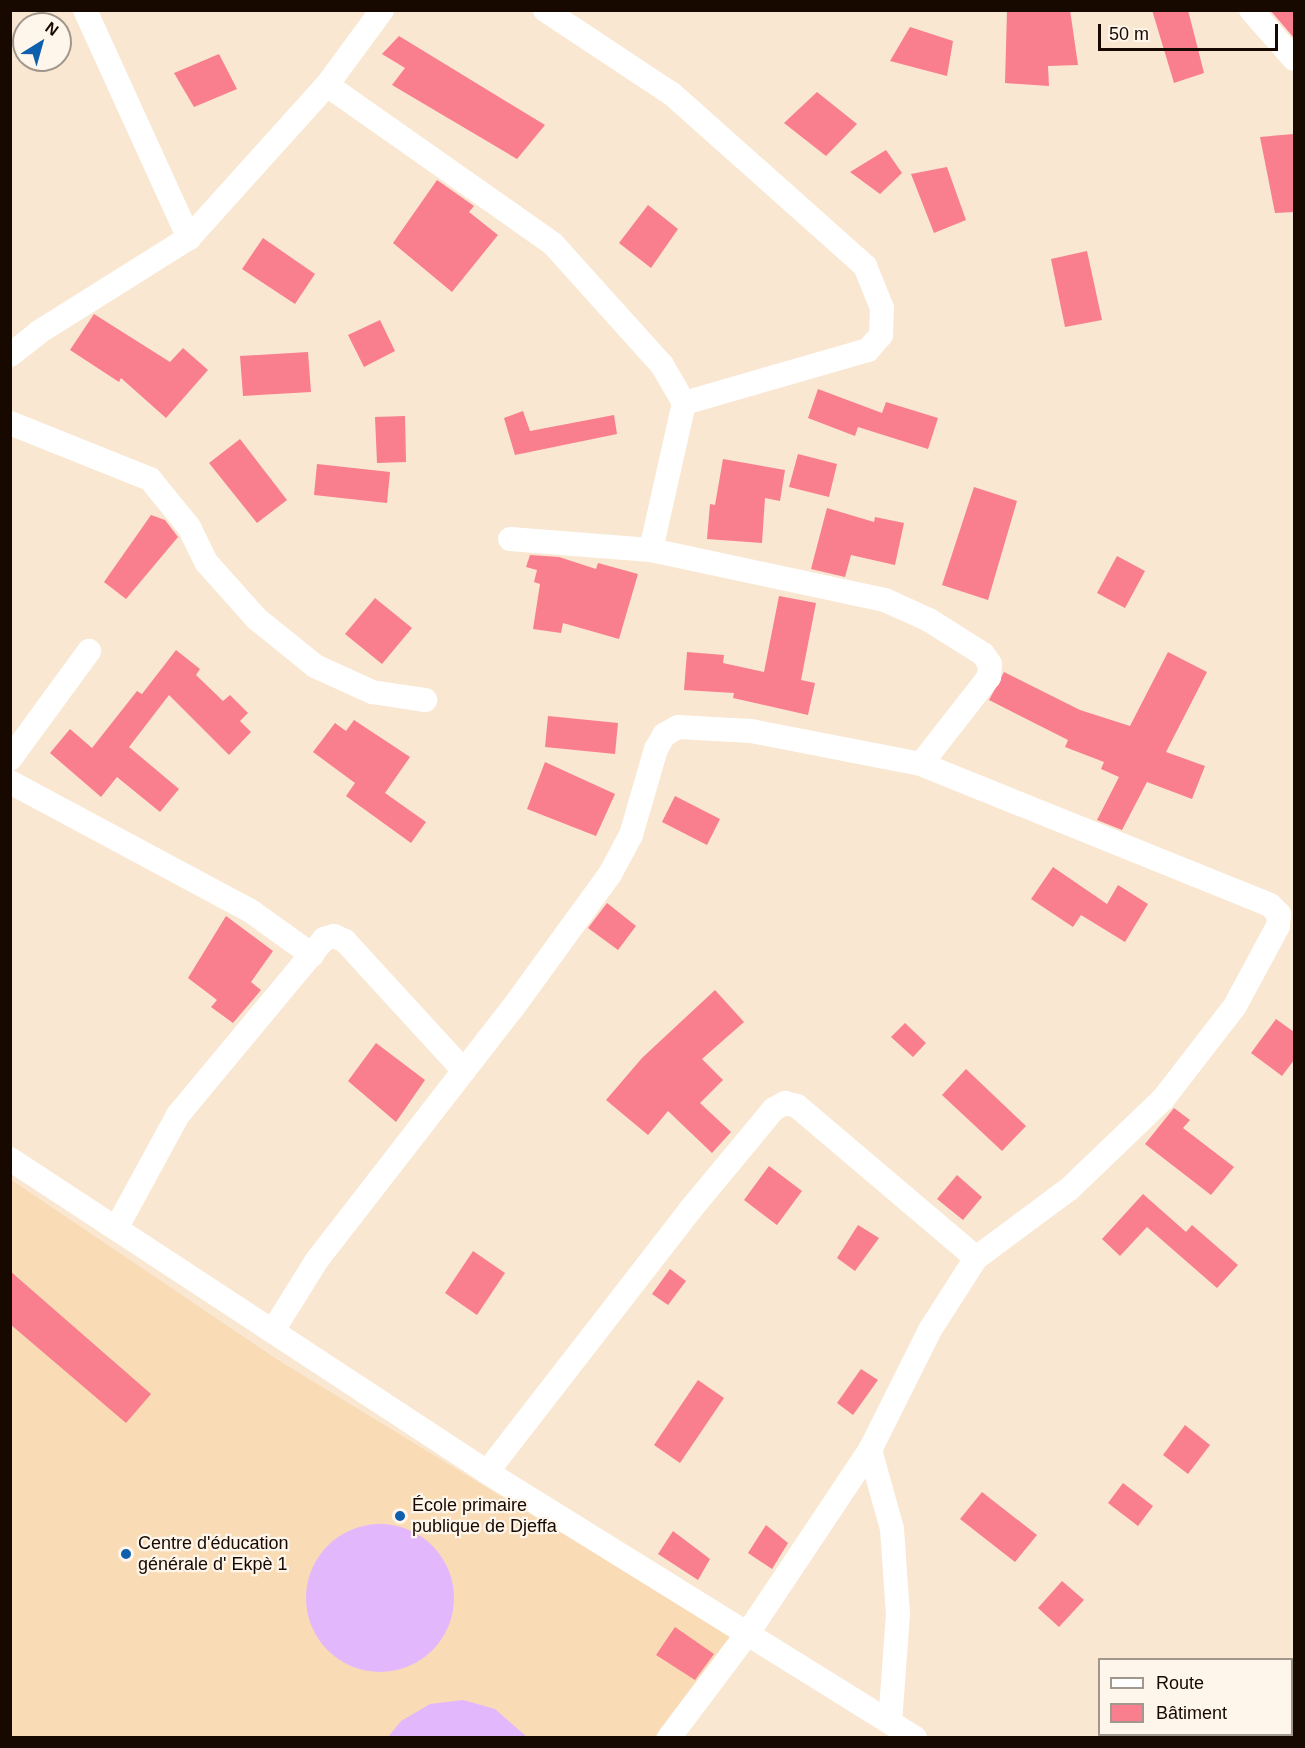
<!DOCTYPE html>
<html>
<head>
<meta charset="utf-8">
<style>
	body { margin:0 }
	#map { position:relative; width:1305px; height:1748px; overflow:hidden; background:#f9e7d1; font-family:Arial,sans-serif }
	div>[style] { position:absolute }
	[style*='--x'] { left:calc(var(--x)*1px); top:calc(var(--y)*1px); width:calc(var(--w)*1px); rotate:calc(var(--a)*1deg) }
	.built>* { inset:0; background:#f9dbb6 }
	.green>* { inset:0; background:#e3b7fb }
	.round { border-radius:50% }
	.building>* { inset:0; background:#f97e8e }
	.minor>* { height:24px; margin:-12px; padding:0 12px; transform-origin:12px; border-radius:12px; background:#fff }
	.dots>* { width:16px; height:16px; translate:-50% -50%; box-sizing:border-box; border:3px solid #fff6eb; border-radius:50% }
	span { translate:-50% -50%; white-space:nowrap; text-align:center; line-height:1.15; -webkit-text-stroke:4.5px #fff6eb; paint-order:stroke }
	.poi-label { font-size:18px; color:#170800 }
	.left { translate:0 -50%; text-align:left }
	.frame { position:absolute; inset:0; border:12px solid #170800; pointer-events:none }
	.legend { position:absolute; left:1098px; top:1658px; width:195px; height:78px; box-sizing:border-box; background:#fff6eb; border:2px solid #a2978d; margin:0; padding:8px 10px; list-style:none; font-size:18px; color:#170800 }
	.legend li { display:flex; align-items:center; gap:12px; height:30px }
	.legend b { width:30px; border:2px solid #a2978d }
	.north { position:absolute; left:12px; top:12px; width:60px; height:60px; box-sizing:border-box; background:#fff6eb; border:2px solid #a2978d; border-radius:50%; rotate:37deg; font-size:16px; font-weight:700; line-height:24px; text-align:center; color:#170800 }
	.north::after { content:''; display:block; margin:auto; width:21px; height:27px; background:#0e60ae; clip-path:polygon(50% 0,100% 100%,50% 72%,0 100%) }
	.scale { position:absolute; left:1098px; top:24px; width:180px; height:27px; box-sizing:border-box; border:3px solid #170800; border-top:0; padding-left:8px; font-size:18px; line-height:21px; white-space:nowrap; color:#170800; -webkit-text-stroke:4px #fff6eb; paint-order:stroke }
</style>
</head>
<body>
<div id="map">
	<div class="built">
		<i style="clip-path:polygon(10px 1179px,278px 1360px,730px 1636px,654px 1737px,11px 1737px)"></i>
	</div>
	<div class="green">
		<i class="round" style="left:306px;top:1524px;width:148px;height:148px"></i>
		<i style="clip-path:polygon(463px 1700px,495px 1709px,527px 1737px,388px 1737px,401px 1721px,430px 1704px)"></i>
	</div>
	<div class="building">
		<i style="clip-path:polygon(1007px 10px,1070px 10px,1078px 65px,1048px 66px,1049px 86px,1005px 83px)"></i>
		<i style="clip-path:polygon(1152px 10px,1188px 10px,1204px 73px,1174px 83px)"></i>
		<i style="clip-path:polygon(1270px 10px,1294px 10px,1294px 38px)"></i>
		<i style="clip-path:polygon(910px 27px,953px 41px,947px 76px,890px 61px)"></i>
		<i style="clip-path:polygon(399px 36px,545px 125px,517px 159px,392px 85px,405px 68px,382px 54px)"></i>
		<i style="clip-path:polygon(219px 54px,237px 89px,194px 107px,174px 73px)"></i>
		<i style="clip-path:polygon(817px 92px,857px 124px,826px 156px,784px 123px)"></i>
		<i style="clip-path:polygon(1294px 134px,1294px 212px,1275px 213px,1260px 137px)"></i>
		<i style="clip-path:polygon(886px 150px,902px 173px,880px 194px,850px 172px)"></i>
		<i style="clip-path:polygon(947px 167px,966px 220px,934px 233px,911px 174px)"></i>
		<i style="clip-path:polygon(437px 180px,474px 206px,469px 212px,498px 235px,452px 292px,393px 243px)"></i>
		<i style="clip-path:polygon(648px 205px,678px 229px,651px 268px,619px 243px)"></i>
		<i style="clip-path:polygon(263px 238px,315px 274px,295px 304px,242px 269px)"></i>
		<i style="clip-path:polygon(1087px 251px,1102px 320px,1065px 327px,1051px 259px)"></i>
		<i style="clip-path:polygon(94px 314px,170px 362px,183px 348px,208px 370px,166px 418px,121px 378px,119px 382px,70px 350px)"></i>
		<i style="clip-path:polygon(380px 320px,395px 351px,364px 367px,348px 335px)"></i>
		<i style="clip-path:polygon(308px 352px,311px 392px,243px 396px,240px 356px)"></i>
		<i style="clip-path:polygon(818px 389px,882px 413px,886px 402px,938px 418px,928px 449px,858px 427px,855px 436px,808px 418px)"></i>
		<i style="clip-path:polygon(523px 411px,530px 431px,614px 415px,617px 434px,515px 455px,504px 418px)"></i>
		<i style="clip-path:polygon(405px 416px,406px 462px,377px 463px,375px 417px)"></i>
		<i style="clip-path:polygon(240px 439px,287px 500px,257px 523px,209px 463px)"></i>
		<i style="clip-path:polygon(798px 454px,837px 464px,829px 497px,789px 487px)"></i>
		<i style="clip-path:polygon(723px 459px,785px 470px,780px 501px,765px 498px,762px 543px,707px 539px,710px 504px,715px 505px)"></i>
		<i style="clip-path:polygon(317px 464px,390px 472px,387px 503px,314px 495px)"></i>
		<i style="clip-path:polygon(974px 487px,1017px 501px,988px 600px,942px 585px)"></i>
		<i style="clip-path:polygon(827px 508px,874px 522px,875px 517px,904px 523px,895px 565px,851px 555px,845px 577px,811px 569px)"></i>
		<i style="clip-path:polygon(151px 515px,165px 520px,178px 537px,126px 599px,104px 582px)"></i>
		<i style="clip-path:polygon(530px 555px,559px 557px,596px 569px,598px 563px,638px 574px,619px 639px,563px 623px,561px 633px,533px 629px,540px 584px,534px 582px,537px 570px,526px 567px)"></i>
		<i style="clip-path:polygon(1117px 556px,1145px 571px,1125px 608px,1097px 593px)"></i>
		<i style="clip-path:polygon(779px 596px,816px 603px,801px 680px,815px 683px,808px 715px,733px 698px,734px 693px,684px 690px,687px 652px,724px 655px,723px 663px,764px 672px)"></i>
		<i style="clip-path:polygon(375px 598px,412px 628px,382px 664px,345px 634px)"></i>
		<i style="clip-path:polygon(176px 650px,200px 669px,196px 675px,223px 701px,230px 695px,248px 713px,240px 721px,251px 732px,229px 755px,169px 695px,129px 747px,179px 789px,160px 812px,117px 777px,101px 797px,50px 753px,70px 729px,92px 748px,137px 691px,142px 694px)"></i>
		<i style="clip-path:polygon(1168px 652px,1207px 672px,1166px 752px,1205px 766px,1192px 799px,1147px 782px,1122px 830px,1097px 820px,1119px 777px,1101px 769px,1104px 762px,1065px 747px,1068px 740px,989px 700px,1004px 672px,1080px 710px,1130px 726px)"></i>
		<i style="clip-path:polygon(548px 716px,618px 723px,615px 754px,545px 747px)"></i>
		<i style="clip-path:polygon(354px 720px,410px 757px,385px 793px,426px 822px,411px 843px,346px 796px,355px 783px,313px 752px,335px 723px,346px 731px)"></i>
		<i style="clip-path:polygon(545px 762px,615px 794px,596px 836px,527px 809px)"></i>
		<i style="clip-path:polygon(675px 796px,720px 819px,707px 845px,662px 822px)"></i>
		<i style="clip-path:polygon(1053px 867px,1107px 904px,1118px 885px,1148px 904px,1125px 942px,1081px 915px,1073px 927px,1031px 899px)"></i>
		<i style="clip-path:polygon(607px 903px,636px 926px,618px 950px,588px 928px)"></i>
		<i style="clip-path:polygon(226px 916px,273px 951px,251px 982px,261px 990px,233px 1023px,211px 1007px,217px 1000px,188px 978px)"></i>
		<i style="clip-path:polygon(715px 990px,744px 1022px,702px 1059px,723px 1080px,700px 1103px,731px 1132px,712px 1153px,668px 1111px,648px 1135px,606px 1100px,642px 1058px)"></i>
		<i style="clip-path:polygon(1276px 1019px,1294px 1032px,1294px 1060px,1282px 1076px,1251px 1053px)"></i>
		<i style="clip-path:polygon(905px 1023px,926px 1043px,913px 1057px,891px 1037px)"></i>
		<i style="clip-path:polygon(376px 1043px,425px 1080px,396px 1122px,348px 1081px)"></i>
		<i style="clip-path:polygon(966px 1069px,1026px 1126px,1002px 1151px,942px 1095px)"></i>
		<i style="clip-path:polygon(1174px 1108px,1190px 1120px,1183px 1128px,1234px 1167px,1211px 1195px,1145px 1144px)"></i>
		<i style="clip-path:polygon(769px 1166px,802px 1191px,777px 1225px,744px 1200px)"></i>
		<i style="clip-path:polygon(957px 1175px,982px 1197px,963px 1220px,937px 1199px)"></i>
		<i style="clip-path:polygon(1143px 1194px,1186px 1232px,1192px 1225px,1238px 1265px,1217px 1288px,1147px 1227px,1120px 1256px,1102px 1239px)"></i>
		<i style="clip-path:polygon(858px 1225px,879px 1238px,855px 1271px,837px 1258px)"></i>
		<i style="clip-path:polygon(473px 1251px,505px 1273px,477px 1315px,445px 1293px)"></i>
		<i style="clip-path:polygon(670px 1269px,686px 1281px,668px 1305px,652px 1294px)"></i>
		<i style="clip-path:polygon(10px 1271px,151px 1394px,126px 1423px,10px 1324px)"></i>
		<i style="clip-path:polygon(861px 1369px,878px 1380px,853px 1415px,837px 1403px)"></i>
		<i style="clip-path:polygon(698px 1380px,724px 1398px,680px 1463px,654px 1445px)"></i>
		<i style="clip-path:polygon(1185px 1425px,1210px 1445px,1188px 1474px,1163px 1455px)"></i>
		<i style="clip-path:polygon(1123px 1483px,1153px 1506px,1138px 1526px,1108px 1503px)"></i>
		<i style="clip-path:polygon(982px 1492px,1037px 1535px,1015px 1562px,960px 1519px)"></i>
		<i style="clip-path:polygon(766px 1525px,788px 1543px,772px 1569px,748px 1553px)"></i>
		<i style="clip-path:polygon(673px 1531px,710px 1559px,698px 1580px,658px 1554px)"></i>
		<i style="clip-path:polygon(1062px 1581px,1084px 1600px,1059px 1627px,1038px 1608px)"></i>
		<i style="clip-path:polygon(675px 1627px,714px 1654px,695px 1680px,656px 1655px)"></i>
	</div>
	<div class="minor">
		<i style="--x:85;--y:10;--w:251;--a:65.5"></i>
		<i style="--x:545;--y:10;--w:152;--a:33.5"></i>
		<i style="--x:672;--y:94;--w:259;--a:41.7"></i>
		<i style="--x:865;--y:266;--w:45;--a:68"></i>
		<i style="--x:882;--y:308;--w:27;--a:92"></i>
		<i style="--x:881;--y:335;--w:20;--a:131"></i>
		<i style="--x:868;--y:350;--w:191;--a:163.9"></i>
		<i style="--x:1251;--y:10;--w:65;--a:48.7"></i>
		<i style="--x:327;--y:85;--w:276;--a:35.1"></i>
		<i style="--x:553;--y:244;--w:163;--a:48"></i>
		<i style="--x:662;--y:365;--w:44;--a:59.9"></i>
		<i style="--x:684;--y:403;--w:151;--a:102.7"></i>
		<i style="--x:10;--y:355;--w:37;--a:-38"></i>
		<i style="--x:39;--y:332;--w:177;--a:-32.1"></i>
		<i style="--x:189;--y:238;--w:206;--a:-48"></i>
		<i style="--x:327;--y:85;--w:93;--a:-53.7"></i>
		<i style="--x:10;--y:423;--w:151;--a:21.8"></i>
		<i style="--x:150;--y:479;--w:62;--a:50.9"></i>
		<i style="--x:189;--y:527;--w:39;--a:64"></i>
		<i style="--x:206;--y:562;--w:76;--a:48.2"></i>
		<i style="--x:257;--y:619;--w:75;--a:39"></i>
		<i style="--x:315;--y:666;--w:63;--a:24.5"></i>
		<i style="--x:372;--y:692;--w:54;--a:8.6"></i>
		<i style="--x:510;--y:539;--w:141;--a:4.5"></i>
		<i style="--x:651;--y:550;--w:239;--a:12.1"></i>
		<i style="--x:885;--y:600;--w:48;--a:24.4"></i>
		<i style="--x:929;--y:620;--w:64;--a:32.2"></i>
		<i style="--x:983;--y:654;--w:12;--a:55"></i>
		<i style="--x:990;--y:664;--w:13;--a:94"></i>
		<i style="--x:989;--y:677;--w:110;--a:128"></i>
		<i style="--x:10;--y:759;--w:134;--a:-53.8"></i>
		<i style="--x:10;--y:782;--w:275;--a:28.2"></i>
		<i style="--x:252;--y:912;--w:74;--a:35.6"></i>
		<i style="--x:10;--y:1159;--w:571;--a:33.27"></i>
		<i style="--x:487;--y:1472;--w:504;--a:31.86"></i>
		<i style="--x:117;--y:1227;--w:128;--a:-61.4"></i>
		<i style="--x:178;--y:1115;--w:229;--a:-50.3"></i>
		<i style="--x:324;--y:939;--w:10;--a:-17"></i>
		<i style="--x:334;--y:936;--w:12;--a:24"></i>
		<i style="--x:345;--y:941;--w:176;--a:47.5"></i>
		<i style="--x:274;--y:1329;--w:81;--a:-58.1"></i>
		<i style="--x:317;--y:1260;--w:318;--a:-52.2"></i>
		<i style="--x:512;--y:1009;--w:167;--a:-54"></i>
		<i style="--x:610;--y:874;--w:44;--a:-61.7"></i>
		<i style="--x:631;--y:835;--w:90;--a:-73.8"></i>
		<i style="--x:656;--y:749;--w:16;--a:-60"></i>
		<i style="--x:664;--y:735;--w:16;--a:-30"></i>
		<i style="--x:678;--y:727;--w:73;--a:3.1"></i>
		<i style="--x:751;--y:731;--w:173;--a:11"></i>
		<i style="--x:921;--y:764;--w:376;--a:22"></i>
		<i style="--x:1270;--y:905;--w:13;--a:45"></i>
		<i style="--x:1279;--y:914;--w:12;--a:95"></i>
		<i style="--x:1278;--y:926;--w:91;--a:118.3"></i>
		<i style="--x:1235;--y:1006;--w:118;--a:127.7"></i>
		<i style="--x:1163;--y:1099;--w:130;--a:136.2"></i>
		<i style="--x:1069;--y:1189;--w:116;--a:143.4"></i>
		<i style="--x:976;--y:1258;--w:85;--a:122.6"></i>
		<i style="--x:930;--y:1330;--w:134;--a:116.6"></i>
		<i style="--x:870;--y:1450;--w:220;--a:123.7"></i>
		<i style="--x:748;--y:1633;--w:131;--a:127"></i>
		<i style="--x:870;--y:1450;--w:82;--a:74.4"></i>
		<i style="--x:892;--y:1529;--w:85;--a:86"></i>
		<i style="--x:898;--y:1614;--w:108;--a:94.2"></i>
		<i style="--x:487;--y:1472;--w:331;--a:-52.2"></i>
		<i style="--x:690;--y:1210;--w:131;--a:-50.3"></i>
		<i style="--x:774;--y:1109;--w:13;--a:-29"></i>
		<i style="--x:785;--y:1103;--w:12;--a:14"></i>
		<i style="--x:797;--y:1106;--w:235;--a:40.3"></i>
	</div>
	<div class="dots">
		<i style="left:400px;top:1516px;background:#0e60ae"></i>
		<i style="left:126px;top:1554px;background:#0e60ae"></i>
	</div>
	<div class="poi-label">
		<span class="left" style="left:412px;top:1516px">École primaire<br>publique de Djeffa</span>
		<span class="left" style="left:138px;top:1554px">Centre d'éducation<br>générale d' Ekpè 1</span>
	</div>
	<div class="frame"></div>
	<ul class="legend">
	<li><b style="height:8px;background:#fff"></b>Route</li>
	<li><b style="height:16px;background:#f97e8e"></b>Bâtiment</li>
	</ul>
	<div class="north">N</div>
	<div class="scale">50 m</div>
</div>
</body>
</html>
